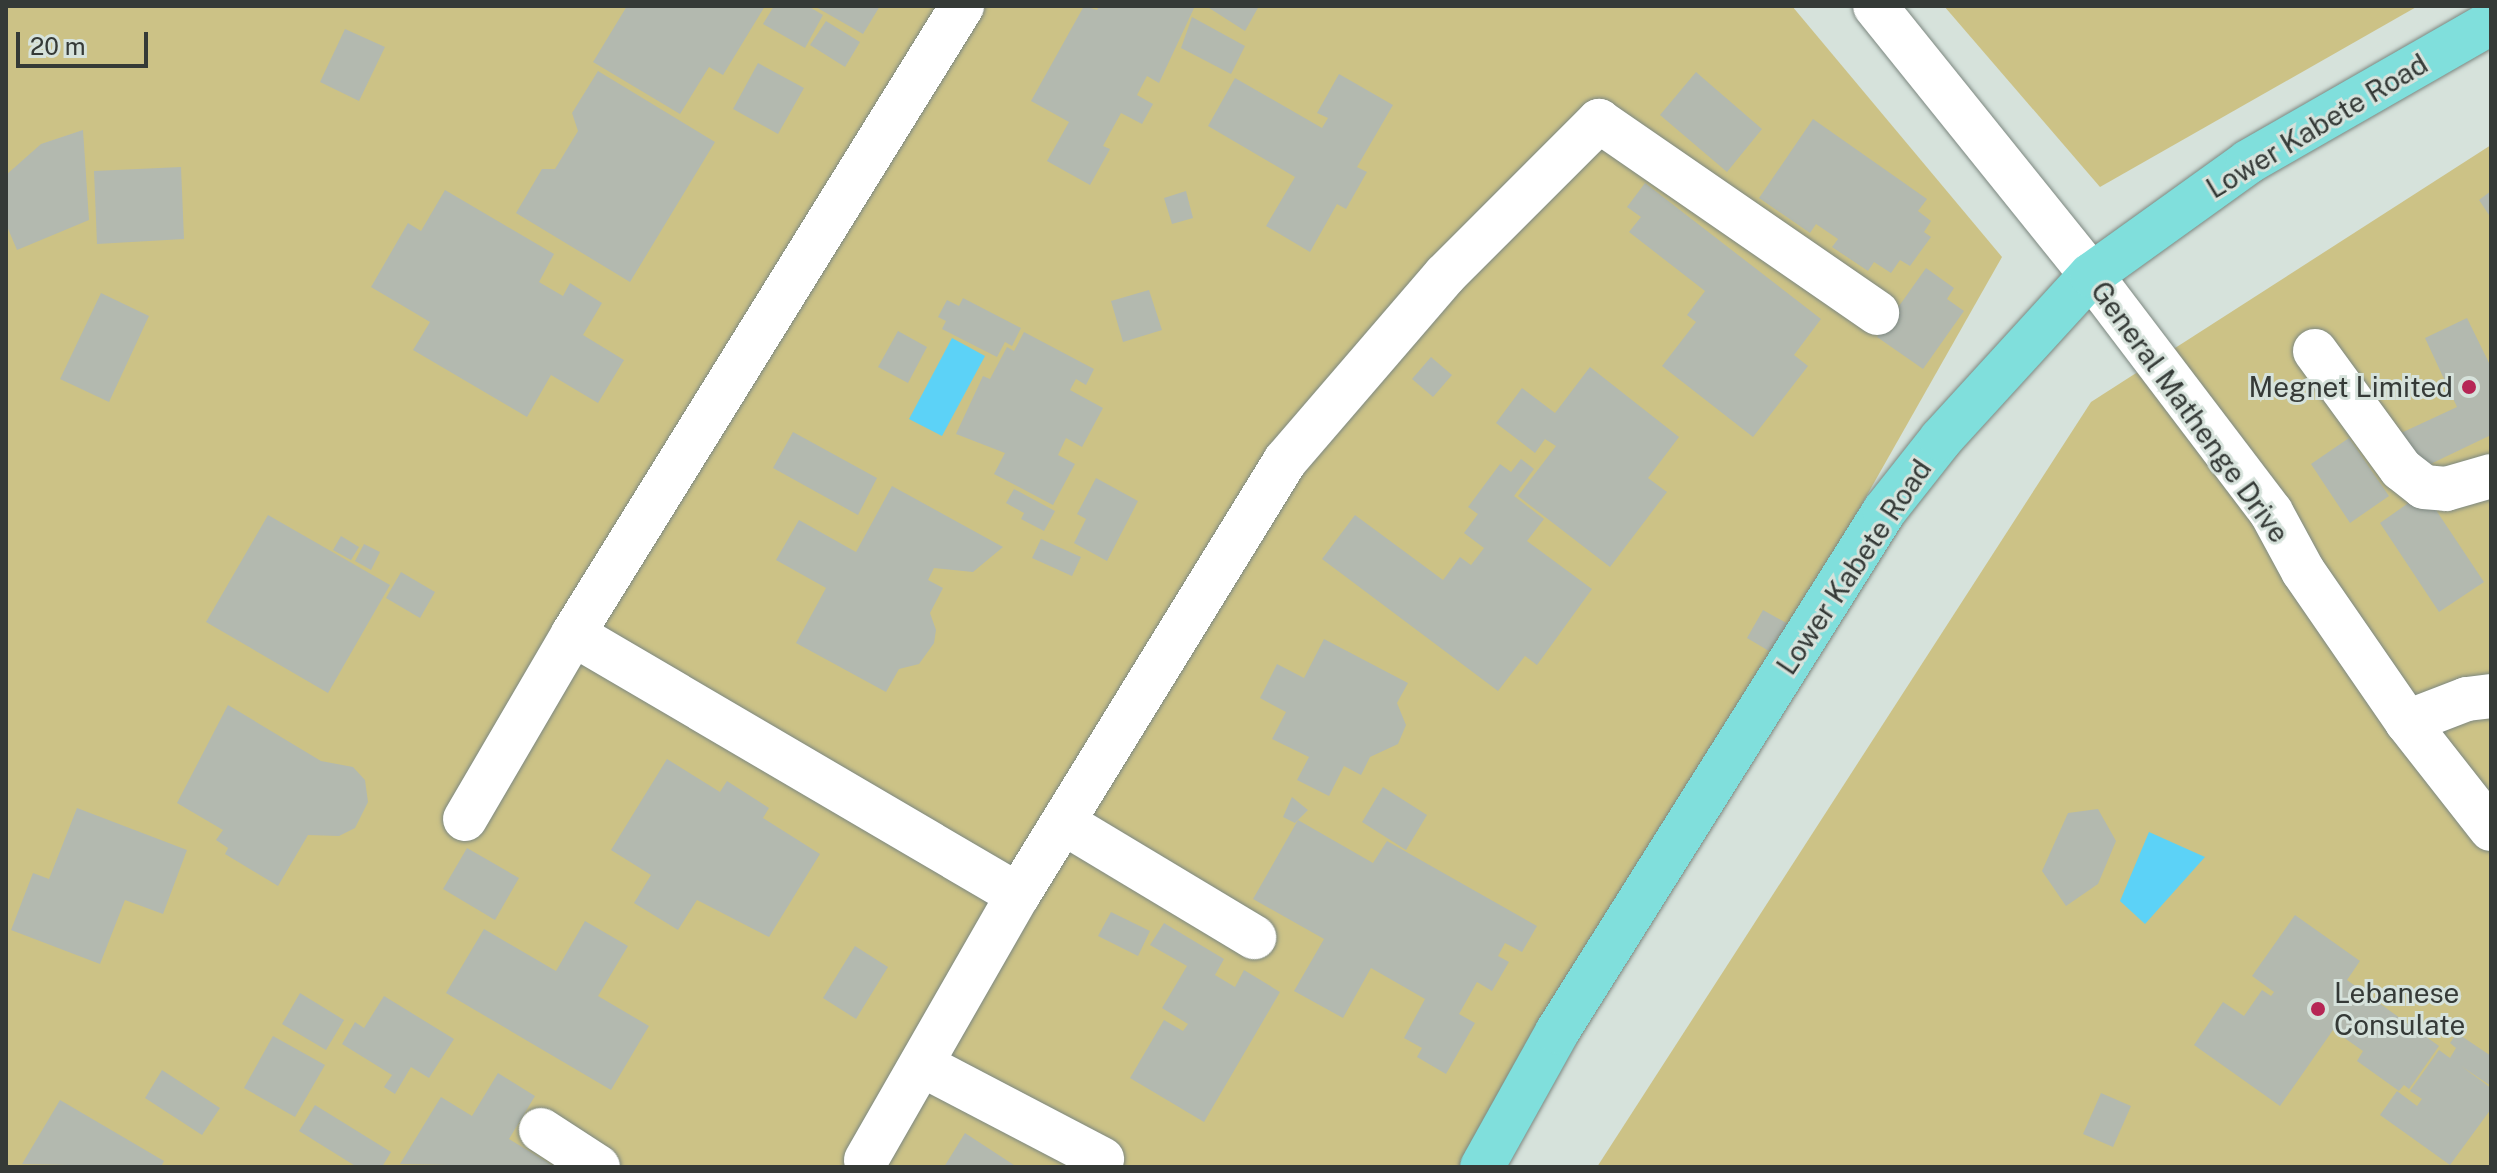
<!DOCTYPE html>
<html>
<head>
<meta charset="utf-8">
<style>
	body { margin:0 }
	#map { position:relative; width:2497px; height:1173px; overflow:hidden; background:#d6e2db; font-family:"Public Sans",sans-serif }
	div>[style] { position:absolute }
	[style*='--x'] { left:calc(var(--x)*1px); top:calc(var(--y)*1px); width:calc(var(--w)*1px); rotate:calc(var(--a)*1deg) }
	.green>* { inset:0; background:#ccc286 }
	.water>* { inset:0; background:#5cd2f7 }
	.building>* { inset:0; background:#b3b9af }
	.roads { filter:drop-shadow(0 0 2px #7c8780) drop-shadow(0 0 2px #7c8780) }
	.minor>* { height:44px; margin:-22px; padding:0 22px; transform-origin:22px; border-radius:22px; background:#fff }
	.major>* { height:44px; margin:-22px; padding:0 22px; transform-origin:22px; border-radius:22px; background:#80dfdc }
	.dots>* { width:22px; height:22px; translate:-50% -50%; box-sizing:border-box; border:4px solid #d6e2db; border-radius:50% }
	span { translate:-50% -50%; white-space:nowrap; text-align:center; line-height:1.15; -webkit-text-stroke:6px #d6e2db; paint-order:stroke }
	.street-label { font-size:28px; color:#353a37 }
	.poi-label { font-size:28px; color:#353a37 }
	.right { translate:-100% -50%; text-align:right }
	.left { translate:0 -50%; text-align:left }
	.frame { position:absolute; inset:0; border:8px solid #353a37; pointer-events:none }
	.scale { position:absolute; left:16px; top:32px; width:132px; height:36px; box-sizing:border-box; border:4px solid #353a37; border-top:0; padding-left:10px; font-size:24px; line-height:28px; white-space:nowrap; color:#353a37; -webkit-text-stroke:6px #d6e2db; paint-order:stroke }
</style>
</head>
<body>
<div id="map">
	<div class="green">
		<i style="clip-path:polygon(6px 6px,1792px 6px,2002px 257px,1486px 1167px,6px 1167px)"></i>
		<i style="clip-path:polygon(1944px 6px,2418px 6px,2100px 187px)"></i>
		<i style="clip-path:polygon(2491px 145px,2491px 1167px,1597px 1167px,2091px 402px)"></i>
	</div>
	<div class="water">
		<i style="clip-path:polygon(952px 338px,985px 356px,942px 436px,909px 419px)"></i>
		<i style="clip-path:polygon(2149px 832px,2205px 857px,2145px 924px,2120px 901px)"></i>
	</div>
	<div class="building">
		<i style="clip-path:polygon(627px 6px,765px 6px,723px 75px,709px 67px,680px 114px,593px 62px)"></i>
		<i style="clip-path:polygon(774px 6px,808px 6px,823px 15px,805px 48px,763px 24px)"></i>
		<i style="clip-path:polygon(814px 6px,880px 6px,863px 34px)"></i>
		<i style="clip-path:polygon(1084px 6px,1097px 10px,1099px 6px,1195px 6px,1159px 83px,1147px 76px,1137px 95px,1153px 104px,1142px 124px,1121px 113px,1103px 146px,1110px 149px,1090px 185px,1047px 161px,1069px 122px,1031px 101px)"></i>
		<i style="clip-path:polygon(1206px 6px,1259px 6px,1245px 31px)"></i>
		<i style="clip-path:polygon(1192px 17px,1245px 46px,1231px 74px,1181px 48px)"></i>
		<i style="clip-path:polygon(826px 21px,860px 42px,845px 67px,810px 45px)"></i>
		<i style="clip-path:polygon(345px 29px,385px 47px,359px 101px,320px 82px)"></i>
		<i style="clip-path:polygon(758px 63px,804px 88px,778px 134px,733px 109px)"></i>
		<i style="clip-path:polygon(598px 71px,715px 142px,630px 282px,516px 213px,542px 169px,555px 169px,578px 131px,572px 113px)"></i>
		<i style="clip-path:polygon(1696px 72px,1762px 129px,1727px 172px,1660px 115px)"></i>
		<i style="clip-path:polygon(1339px 74px,1393px 105px,1357px 167px,1367px 172px,1346px 209px,1337px 204px,1310px 252px,1266px 226px,1295px 177px,1208px 126px,1235px 78px,1322px 128px,1328px 118px,1317px 113px)"></i>
		<i style="clip-path:polygon(1813px 119px,1927px 199px,1918px 211px,1931px 221px,1924px 232px,1931px 237px,1910px 266px,1900px 260px,1891px 273px,1874px 262px,1868px 271px,1832px 247px,1838px 239px,1816px 224px,1810px 233px,1759px 198px)"></i>
		<i style="clip-path:polygon(83px 130px,89px 220px,17px 250px,6px 224px,6px 175px,41px 144px)"></i>
		<i style="clip-path:polygon(181px 167px,184px 239px,97px 244px,94px 171px)"></i>
		<i style="clip-path:polygon(1645px 183px,1821px 319px,1794px 355px,1808px 366px,1753px 437px,1662px 366px,1696px 322px,1687px 315px,1705px 291px,1629px 232px,1641px 217px,1627px 207px)"></i>
		<i style="clip-path:polygon(445px 190px,554px 254px,539px 282px,563px 296px,570px 283px,602px 303px,583px 335px,624px 360px,598px 403px,551px 375px,527px 417px,413px 350px,430px 322px,371px 287px,408px 223px,421px 231px)"></i>
		<i style="clip-path:polygon(1186px 191px,1193px 218px,1172px 224px,1164px 198px)"></i>
		<i style="clip-path:polygon(2491px 191px,2491px 218px,2479px 200px)"></i>
		<i style="clip-path:polygon(1926px 268px,1954px 288px,1947px 299px,1964px 311px,1923px 369px,1877px 337px)"></i>
		<i style="clip-path:polygon(1149px 290px,1162px 330px,1123px 342px,1111px 301px)"></i>
		<i style="clip-path:polygon(101px 293px,149px 316px,109px 402px,60px 379px)"></i>
		<i style="clip-path:polygon(963px 298px,1021px 328px,1012px 346px,1005px 342px,997px 357px,942px 329px,946px 321px,938px 317px,947px 300px,959px 306px)"></i>
		<i style="clip-path:polygon(2467px 318px,2491px 367px,2491px 435px,2418px 470px,2401px 433px,2457px 407px,2425px 338px)"></i>
		<i style="clip-path:polygon(898px 331px,927px 347px,908px 383px,878px 367px)"></i>
		<i style="clip-path:polygon(1024px 332px,1094px 369px,1086px 385px,1076px 379px,1070px 390px,1103px 408px,1082px 447px,1066px 438px,1058px 455px,1075px 464px,1053px 505px,994px 474px,1005px 453px,956px 434px,983px 376px,990px 379px,1007px 347px,1014px 351px)"></i>
		<i style="clip-path:polygon(1431px 357px,1452px 375px,1433px 397px,1412px 379px)"></i>
		<i style="clip-path:polygon(1590px 367px,1679px 437px,1648px 478px,1667px 492px,1610px 567px,1518px 496px,1556px 446px,1545px 439px,1535px 453px,1496px 423px,1522px 388px,1555px 413px)"></i>
		<i style="clip-path:polygon(793px 432px,877px 478px,858px 515px,773px 468px)"></i>
		<i style="clip-path:polygon(2349px 438px,2389px 496px,2350px 523px,2311px 464px)"></i>
		<i style="clip-path:polygon(1521px 459px,1534px 469px,1514px 496px,1544px 519px,1527px 541px,1592px 589px,1537px 665px,1525px 656px,1498px 691px,1322px 559px,1355px 515px,1443px 580px,1460px 557px,1471px 565px,1484px 548px,1464px 533px,1478px 514px,1468px 507px,1500px 464px,1511px 472px)"></i>
		<i style="clip-path:polygon(1096px 478px,1138px 501px,1107px 561px,1074px 543px,1086px 519px,1077px 514px)"></i>
		<i style="clip-path:polygon(892px 486px,1003px 547px,973px 572px,934px 568px,928px 580px,943px 588px,930px 613px,936px 630px,934px 643px,919px 664px,899px 669px,886px 692px,796px 643px,826px 588px,776px 560px,799px 520px,856px 552px)"></i>
		<i style="clip-path:polygon(1014px 489px,1055px 511px,1044px 531px,1021px 519px,1024px 513px,1006px 503px)"></i>
		<i style="clip-path:polygon(2424px 492px,2484px 582px,2439px 612px,2380px 523px)"></i>
		<i style="clip-path:polygon(268px 515px,390px 585px,328px 693px,206px 622px)"></i>
		<i style="clip-path:polygon(341px 536px,359px 547px,351px 560px,333px 550px)"></i>
		<i style="clip-path:polygon(1041px 539px,1081px 557px,1072px 576px,1032px 558px)"></i>
		<i style="clip-path:polygon(364px 544px,380px 552px,371px 570px,355px 561px)"></i>
		<i style="clip-path:polygon(401px 572px,435px 592px,420px 618px,386px 598px)"></i>
		<i style="clip-path:polygon(1763px 610px,1790px 625px,1774px 654px,1747px 638px)"></i>
		<i style="clip-path:polygon(1324px 639px,1408px 683px,1397px 703px,1406px 725px,1398px 744px,1370px 757px,1361px 775px,1344px 766px,1329px 796px,1297px 780px,1309px 757px,1272px 739px,1286px 712px,1260px 698px,1277px 664px,1304px 678px)"></i>
		<i style="clip-path:polygon(228px 705px,321px 761px,353px 767px,365px 780px,368px 802px,355px 828px,339px 836px,308px 835px,278px 886px,225px 854px,228px 848px,216px 840px,223px 830px,177px 803px)"></i>
		<i style="clip-path:polygon(667px 759px,720px 792px,727px 781px,769px 808px,763px 818px,820px 854px,769px 937px,697px 900px,678px 930px,634px 903px,651px 875px,611px 850px)"></i>
		<i style="clip-path:polygon(1383px 787px,1427px 815px,1406px 850px,1362px 822px)"></i>
		<i style="clip-path:polygon(1292px 797px,1308px 810px,1295px 823px,1283px 817px)"></i>
		<i style="clip-path:polygon(77px 808px,187px 850px,163px 914px,125px 900px,100px 964px,11px 930px,33px 873px,49px 879px)"></i>
		<i style="clip-path:polygon(2098px 809px,2116px 841px,2098px 884px,2066px 906px,2042px 871px,2068px 813px)"></i>
		<i style="clip-path:polygon(1298px 820px,1373px 863px,1387px 841px,1537px 926px,1522px 952px,1505px 943px,1498px 956px,1509px 962px,1492px 991px,1477px 982px,1459px 1014px,1475px 1023px,1446px 1074px,1417px 1057px,1422px 1048px,1404px 1038px,1425px 999px,1371px 968px,1343px 1018px,1294px 991px,1324px 939px,1253px 899px)"></i>
		<i style="clip-path:polygon(467px 848px,519px 878px,495px 920px,443px 889px)"></i>
		<i style="clip-path:polygon(1111px 912px,1150px 931px,1138px 956px,1098px 936px)"></i>
		<i style="clip-path:polygon(2295px 915px,2360px 961px,2347px 980px,2439px 1046px,2409px 1089px,2404px 1085px,2399px 1091px,2357px 1061px,2363px 1051px,2333px 1030px,2280px 1106px,2194px 1045px,2223px 1002px,2244px 1016px,2262px 990px,2271px 996px,2274px 992px,2252px 976px)"></i>
		<i style="clip-path:polygon(585px 921px,628px 946px,598px 996px,649px 1026px,611px 1090px,446px 993px,484px 929px,556px 971px)"></i>
		<i style="clip-path:polygon(1164px 923px,1224px 959px,1215px 975px,1235px 987px,1244px 970px,1280px 992px,1204px 1122px,1130px 1078px,1164px 1020px,1183px 1031px,1188px 1024px,1162px 1008px,1187px 966px,1150px 945px)"></i>
		<i style="clip-path:polygon(855px 946px,888px 967px,856px 1019px,823px 998px)"></i>
		<i style="clip-path:polygon(300px 993px,344px 1020px,326px 1050px,282px 1024px)"></i>
		<i style="clip-path:polygon(384px 996px,454px 1039px,429px 1078px,411px 1067px,395px 1094px,384px 1087px,392px 1075px,342px 1044px,355px 1022px,364px 1028px)"></i>
		<i style="clip-path:polygon(2457px 1033px,2491px 1056px,2491px 1086px,2461px 1066px,2491px 1088px,2491px 1109px,2450px 1165px,2380px 1115px,2397px 1091px,2417px 1106px,2422px 1099px,2410px 1091px,2439px 1050px,2450px 1058px,2456px 1048px,2450px 1043px)"></i>
		<i style="clip-path:polygon(273px 1036px,325px 1065px,295px 1117px,244px 1088px)"></i>
		<i style="clip-path:polygon(162px 1070px,220px 1108px,202px 1135px,145px 1098px)"></i>
		<i style="clip-path:polygon(498px 1073px,535px 1096px,509px 1139px,555px 1167px,400px 1164px,441px 1097px,472px 1116px)"></i>
		<i style="clip-path:polygon(2101px 1093px,2131px 1106px,2113px 1147px,2083px 1134px)"></i>
		<i style="clip-path:polygon(60px 1100px,164px 1161px,161px 1167px,22px 1164px)"></i>
		<i style="clip-path:polygon(315px 1105px,391px 1152px,382px 1167px,357px 1167px,299px 1131px)"></i>
		<i style="clip-path:polygon(965px 1133px,1017px 1167px,944px 1167px)"></i>
	</div>
	<div class="roads">
		<div class="minor">
			<i style="--x:1875;--y:6;--w:345;--a:51.2"></i>
			<i style="--x:2091;--y:275;--w:298;--a:52.8"></i>
			<i style="--x:2271;--y:512;--w:67;--a:61.5"></i>
			<i style="--x:2303;--y:571;--w:183;--a:55.4"></i>
			<i style="--x:2407;--y:722;--w:136;--a:51.9"></i>
			<i style="--x:2315;--y:351;--w:146;--a:53.9"></i>
			<i style="--x:2401;--y:469;--w:29;--a:38"></i>
			<i style="--x:2424;--y:487;--w:22;--a:5"></i>
			<i style="--x:2446;--y:489;--w:47;--a:-16.1"></i>
			<i style="--x:573;--y:634;--w:516;--a:30.39"></i>
			<i style="--x:2407;--y:722;--w:64;--a:-21"></i>
			<i style="--x:2467;--y:699;--w:24;--a:-7"></i>
			<i style="--x:465;--y:819;--w:214;--a:-59.7"></i>
			<i style="--x:573;--y:634;--w:739;--a:-58.22"></i>
			<i style="--x:1064;--y:823;--w:222;--a:31"></i>
			<i style="--x:924;--y:1066;--w:201;--a:27.6"></i>
			<i style="--x:541;--y:1130;--w:68;--a:33"></i>
			<i style="--x:866;--y:1160;--w:305;--a:-60.2"></i>
			<i style="--x:1018;--y:895;--w:510;--a:-58.4"></i>
			<i style="--x:1285;--y:461;--w:245;--a:-49.3"></i>
			<i style="--x:1445;--y:275;--w:218;--a:-45"></i>
			<i style="--x:1599;--y:121;--w:338;--a:34.6"></i>
		</div>
		<div class="major">
			<i style="--x:1482;--y:1167;--w:154;--a:-60.9"></i>
			<i style="--x:1557;--y:1032;--w:616;--a:-57.86"></i>
			<i style="--x:1885;--y:510;--w:90;--a:-51.7"></i>
			<i style="--x:1941;--y:439;--w:222;--a:-47.6"></i>
			<i style="--x:2091;--y:275;--w:193;--a:-35.7"></i>
			<i style="--x:2248;--y:162;--w:280;--a:-29.8"></i>
		</div>
	</div>
	<div class="dots">
		<i style="left:2469px;top:387px;background:#b62655"></i>
		<i style="left:2318px;top:1009px;background:#b62655"></i>
	</div>
	<div class="street-label">
		<span style="left:2317px;top:126px;rotate:-31deg">Lower Kabete Road</span>
		<span style="left:2190px;top:412px;rotate:54deg">General Mathenge Drive</span>
		<span style="left:1854px;top:567px;rotate:-56deg">Lower Kabete Road</span>
	</div>
	<div class="poi-label">
		<span class="right" style="left:2453px;top:387px">Megnet Limited</span>
		<span class="left" style="left:2334px;top:1009px">Lebanese<br>Consulate</span>
	</div>
	<div class="frame"></div>
	<div class="scale">20 m</div>
</div>
</body>
</html>
